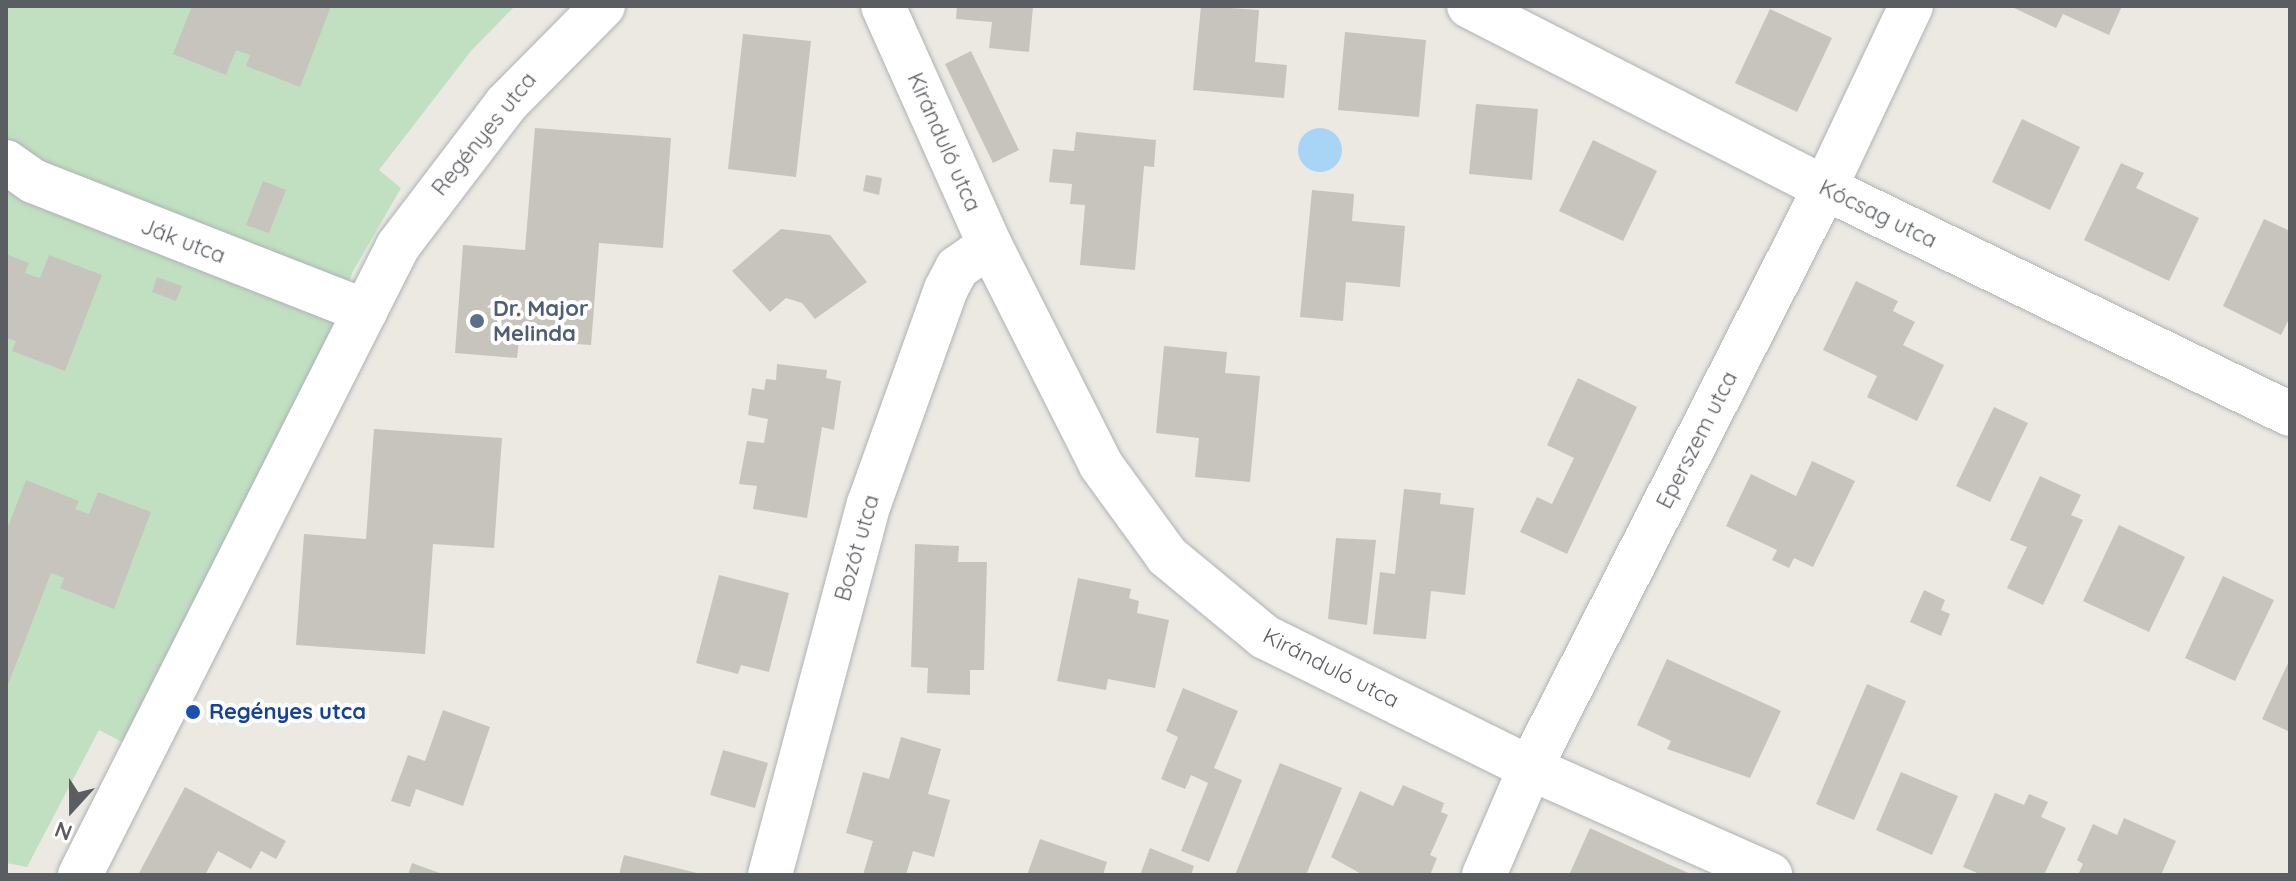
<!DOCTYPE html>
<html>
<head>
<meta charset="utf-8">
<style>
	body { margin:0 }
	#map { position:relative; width:2296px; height:881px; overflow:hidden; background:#ebe9e2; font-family:Quicksand,sans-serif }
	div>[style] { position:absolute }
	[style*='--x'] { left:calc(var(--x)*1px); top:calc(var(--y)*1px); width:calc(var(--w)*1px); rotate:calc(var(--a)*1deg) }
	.green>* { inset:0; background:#c1e0c1 }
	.water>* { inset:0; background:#a8d4f5 }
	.round { border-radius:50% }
	.building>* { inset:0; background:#c7c4be }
	.roads { filter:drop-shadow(0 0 2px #afb2b6) drop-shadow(0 0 2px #afb2b6) }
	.minor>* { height:44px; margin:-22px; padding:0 22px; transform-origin:22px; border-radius:22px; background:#fff }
	.dots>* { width:22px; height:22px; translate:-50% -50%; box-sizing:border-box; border:4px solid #fff; border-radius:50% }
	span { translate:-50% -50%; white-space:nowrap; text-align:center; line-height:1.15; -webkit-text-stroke:8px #fff; paint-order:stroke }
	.street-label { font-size:22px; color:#5a5d61 }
	.service-label { font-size:22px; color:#4e5e75; font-weight:700 }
	.left { translate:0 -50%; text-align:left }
	.transit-label { font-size:22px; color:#164399; font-weight:700 }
	.frame { position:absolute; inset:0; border:8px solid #5a5d61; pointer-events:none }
	.north { position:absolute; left:32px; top:769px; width:80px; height:80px; -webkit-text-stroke:6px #fff; paint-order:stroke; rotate:201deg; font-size:22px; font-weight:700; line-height:32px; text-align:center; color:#5a5d61 }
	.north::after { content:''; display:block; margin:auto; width:28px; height:36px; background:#5a5d61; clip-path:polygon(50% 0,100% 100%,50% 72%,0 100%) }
</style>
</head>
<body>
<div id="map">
	<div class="green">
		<i style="clip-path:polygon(6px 6px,515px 6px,471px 51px,379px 170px,401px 188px,352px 273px,335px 329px,126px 744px,99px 730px,27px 867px,6px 863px)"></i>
	</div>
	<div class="water">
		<i class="round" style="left:1298px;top:128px;width:44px;height:44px"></i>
	</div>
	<div class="building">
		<i style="clip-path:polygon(192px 6px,331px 6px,300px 87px,246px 66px,250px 55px,236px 50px,226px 75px,173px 54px)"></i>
		<i style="clip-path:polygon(957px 6px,1033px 6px,1029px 52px,989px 48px,992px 22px,956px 19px)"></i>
		<i style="clip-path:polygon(1201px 6px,1259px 10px,1255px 62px,1287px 65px,1284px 98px,1193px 90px)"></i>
		<i style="clip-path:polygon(2010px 6px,2122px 6px,2109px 35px,2063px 14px,2056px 28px)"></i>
		<i style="clip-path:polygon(1770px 9px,1832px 38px,1797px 112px,1735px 83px)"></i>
		<i style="clip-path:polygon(1345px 32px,1426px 40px,1419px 117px,1338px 110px)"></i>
		<i style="clip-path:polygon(743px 34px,811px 41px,796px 177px,728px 169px)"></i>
		<i style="clip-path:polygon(971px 51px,1019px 150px,993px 163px,945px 64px)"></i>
		<i style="clip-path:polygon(1476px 104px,1538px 109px,1532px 180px,1469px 174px)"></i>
		<i style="clip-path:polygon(2022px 119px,2080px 147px,2050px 210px,1992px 182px)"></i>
		<i style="clip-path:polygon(535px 128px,671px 138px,663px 248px,599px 243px,591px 345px,519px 340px,517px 358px,455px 353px,463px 245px,525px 250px)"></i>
		<i style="clip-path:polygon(1076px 132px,1156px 140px,1154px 167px,1144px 166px,1135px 270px,1080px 265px,1085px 205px,1070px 204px,1072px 184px,1049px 182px,1053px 149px,1074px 151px)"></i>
		<i style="clip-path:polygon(1593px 140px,1657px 171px,1623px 241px,1559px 211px)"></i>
		<i style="clip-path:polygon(2121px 163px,2144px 173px,2136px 188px,2199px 218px,2169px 281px,2084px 240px)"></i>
		<i style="clip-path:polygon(866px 175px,882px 178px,879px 195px,863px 191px)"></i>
		<i style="clip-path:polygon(263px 181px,286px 190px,269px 233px,246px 225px)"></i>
		<i style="clip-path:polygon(1312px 190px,1354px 194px,1352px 221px,1405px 226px,1400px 287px,1346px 282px,1343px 321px,1300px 317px)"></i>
		<i style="clip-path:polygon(2264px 219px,2290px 231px,2290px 317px,2281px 335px,2223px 306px)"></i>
		<i style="clip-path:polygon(781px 229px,830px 235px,867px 282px,815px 319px,802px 303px,786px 298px,770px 312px,732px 271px)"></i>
		<i style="clip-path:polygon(6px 254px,29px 263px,25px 273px,40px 278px,49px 255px,102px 275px,65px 371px,12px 351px,16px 341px,6px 338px)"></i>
		<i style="clip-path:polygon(157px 277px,182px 286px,176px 301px,152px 292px)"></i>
		<i style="clip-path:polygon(1856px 281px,1898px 301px,1893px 311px,1915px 322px,1903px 345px,1944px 365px,1917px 421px,1867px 397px,1877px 376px,1823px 350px)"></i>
		<i style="clip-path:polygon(1164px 346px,1227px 352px,1225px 373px,1260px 376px,1250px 482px,1195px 477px,1199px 438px,1156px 433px)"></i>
		<i style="clip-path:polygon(777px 364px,827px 370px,826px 378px,841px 381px,834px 430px,822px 427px,807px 518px,753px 509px,757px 486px,739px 484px,747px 441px,764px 443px,768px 419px,748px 415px,752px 388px,764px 390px,766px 379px,776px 380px)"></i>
		<i style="clip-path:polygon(1578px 378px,1637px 407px,1567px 554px,1520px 532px,1537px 497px,1552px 504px,1574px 458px,1547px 445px)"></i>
		<i style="clip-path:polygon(1994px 407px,2028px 423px,1990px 502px,1956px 486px)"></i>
		<i style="clip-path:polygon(374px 429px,502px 438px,494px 548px,433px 544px,425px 654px,296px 645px,304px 534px,366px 539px)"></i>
		<i style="clip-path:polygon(1812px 461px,1855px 481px,1813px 567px,1794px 558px,1789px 568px,1772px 560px,1777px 550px,1726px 526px,1751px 474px,1796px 496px)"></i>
		<i style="clip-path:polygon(2040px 476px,2081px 495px,2071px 515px,2083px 520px,2043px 605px,2007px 588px,2027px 547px,2010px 540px)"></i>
		<i style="clip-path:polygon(26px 480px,79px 501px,75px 509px,89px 514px,98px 492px,151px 512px,114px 609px,60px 588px,64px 578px,51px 573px,6px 690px,6px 532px)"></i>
		<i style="clip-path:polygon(1404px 489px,1441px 493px,1440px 504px,1474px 508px,1465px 595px,1431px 591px,1426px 639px,1373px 634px,1380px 572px,1395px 574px)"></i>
		<i style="clip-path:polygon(2119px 525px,2185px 557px,2149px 632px,2083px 601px)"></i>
		<i style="clip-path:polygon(1336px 538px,1376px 540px,1367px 625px,1328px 619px)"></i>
		<i style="clip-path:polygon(915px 544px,959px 546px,958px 562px,987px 562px,984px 670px,970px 670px,970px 695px,927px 693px,928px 668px,911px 667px)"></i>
		<i style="clip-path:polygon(719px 575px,789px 593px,769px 672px,741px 665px,738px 674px,696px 663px)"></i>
		<i style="clip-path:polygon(2223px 576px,2274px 600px,2235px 681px,2185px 658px)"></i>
		<i style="clip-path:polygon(1078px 578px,1131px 589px,1129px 598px,1139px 601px,1137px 613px,1169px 620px,1155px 688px,1108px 679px,1106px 690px,1057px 681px)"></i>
		<i style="clip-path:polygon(1924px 590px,1945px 600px,1941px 610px,1950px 614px,1941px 636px,1910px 622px)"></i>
		<i style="clip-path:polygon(1667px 659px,1781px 711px,1750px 778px,1667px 749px,1671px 741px,1637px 725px)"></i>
		<i style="clip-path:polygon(2290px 659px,2290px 732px,2262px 719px)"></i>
		<i style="clip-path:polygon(1867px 684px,1906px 701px,1854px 820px,1816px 804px)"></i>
		<i style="clip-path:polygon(1183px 688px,1238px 711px,1214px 768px,1242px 780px,1209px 862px,1181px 851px,1208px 783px,1191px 775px,1185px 789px,1161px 779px,1178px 737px,1166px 731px)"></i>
		<i style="clip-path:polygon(443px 710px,490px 727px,463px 806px,416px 789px,410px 807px,391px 801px,408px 755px,425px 761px)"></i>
		<i style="clip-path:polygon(901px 737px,941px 749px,928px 794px,950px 800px,934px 857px,913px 851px,906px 875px,863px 875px,873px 841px,846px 833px,863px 772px,889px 779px)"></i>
		<i style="clip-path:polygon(723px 750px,768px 763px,755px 808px,710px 795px)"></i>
		<i style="clip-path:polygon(1280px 763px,1342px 788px,1306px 875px,1235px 875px)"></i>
		<i style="clip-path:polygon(1901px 772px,1958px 796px,1932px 855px,1876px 830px)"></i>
		<i style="clip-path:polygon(1403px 785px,1444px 803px,1441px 812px,1448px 815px,1430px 855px,1437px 858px,1430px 875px,1363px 875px,1331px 857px,1360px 791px,1393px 806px)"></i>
		<i style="clip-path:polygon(185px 787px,286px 841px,276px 859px,261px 851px,251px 869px,218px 851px,205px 875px,138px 875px)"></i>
		<i style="clip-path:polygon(1995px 793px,2024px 805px,2029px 794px,2048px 802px,2041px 817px,2066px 828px,2044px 875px,1982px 875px,1963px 867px)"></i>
		<i style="clip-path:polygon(2124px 818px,2176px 841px,2161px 875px,2078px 875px,2083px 864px,2077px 860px,2093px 824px,2117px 835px)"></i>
		<i style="clip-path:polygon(1590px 828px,1668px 864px,1693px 875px,1569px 875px)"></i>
		<i style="clip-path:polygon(1040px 839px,1107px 862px,1103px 875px,1027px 875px)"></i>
		<i style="clip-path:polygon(1150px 848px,1194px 866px,1191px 875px,1140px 875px)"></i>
		<i style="clip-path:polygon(624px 855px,701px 874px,701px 875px,619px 875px)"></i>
		<i style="clip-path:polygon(412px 863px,445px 875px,408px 875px)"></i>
	</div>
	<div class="roads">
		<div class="minor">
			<i style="--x:883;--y:6;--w:262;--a:65.9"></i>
			<i style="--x:990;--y:245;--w:246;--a:63.2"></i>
			<i style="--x:1101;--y:465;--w:112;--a:54"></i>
			<i style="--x:1167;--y:556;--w:127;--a:39.6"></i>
			<i style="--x:1265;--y:637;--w:296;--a:26.3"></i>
			<i style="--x:1530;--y:768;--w:263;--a:24"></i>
			<i style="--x:1469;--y:6;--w:400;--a:27.1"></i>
			<i style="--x:1825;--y:188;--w:517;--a:25.92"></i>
			<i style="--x:6;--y:162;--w:33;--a:35"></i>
			<i style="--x:33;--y:181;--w:357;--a:21.4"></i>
			<i style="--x:80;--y:875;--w:705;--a:-63.18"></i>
			<i style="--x:398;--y:246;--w:178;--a:-52.7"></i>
			<i style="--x:506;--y:104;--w:138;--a:-45.3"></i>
			<i style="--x:770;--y:875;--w:384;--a:-75.1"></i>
			<i style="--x:869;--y:504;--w:228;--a:-70.3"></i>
			<i style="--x:946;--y:289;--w:24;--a:-62"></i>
			<i style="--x:957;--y:268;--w:40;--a:-34.9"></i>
			<i style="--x:1484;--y:875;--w:116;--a:-66.7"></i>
			<i style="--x:1530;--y:768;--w:651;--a:-63.04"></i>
			<i style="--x:1825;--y:188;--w:201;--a:-64.7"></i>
		</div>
	</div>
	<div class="dots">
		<i style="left:477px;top:321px;background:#5c6f8a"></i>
		<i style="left:193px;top:712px;background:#1a4fb4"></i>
	</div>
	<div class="street-label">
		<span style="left:484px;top:134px;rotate:-51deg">Regényes utca</span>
		<span style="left:944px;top:142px;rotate:66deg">Kiránduló utca</span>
		<span style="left:1878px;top:214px;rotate:26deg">Kócsag utca</span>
		<span style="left:183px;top:241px;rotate:21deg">Ják utca</span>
		<span style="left:1697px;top:440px;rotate:-63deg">Eperszem utca</span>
		<span style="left:857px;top:548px;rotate:-74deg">Bozót utca</span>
		<span style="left:1331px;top:668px;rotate:27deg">Kiránduló utca</span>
	</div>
	<div class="service-label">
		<span class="left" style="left:493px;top:321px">Dr. Major<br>Melinda</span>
	</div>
	<div class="transit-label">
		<span class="left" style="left:209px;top:712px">Regényes utca</span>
	</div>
	<div class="frame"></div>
	<div class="north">N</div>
</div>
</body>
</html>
